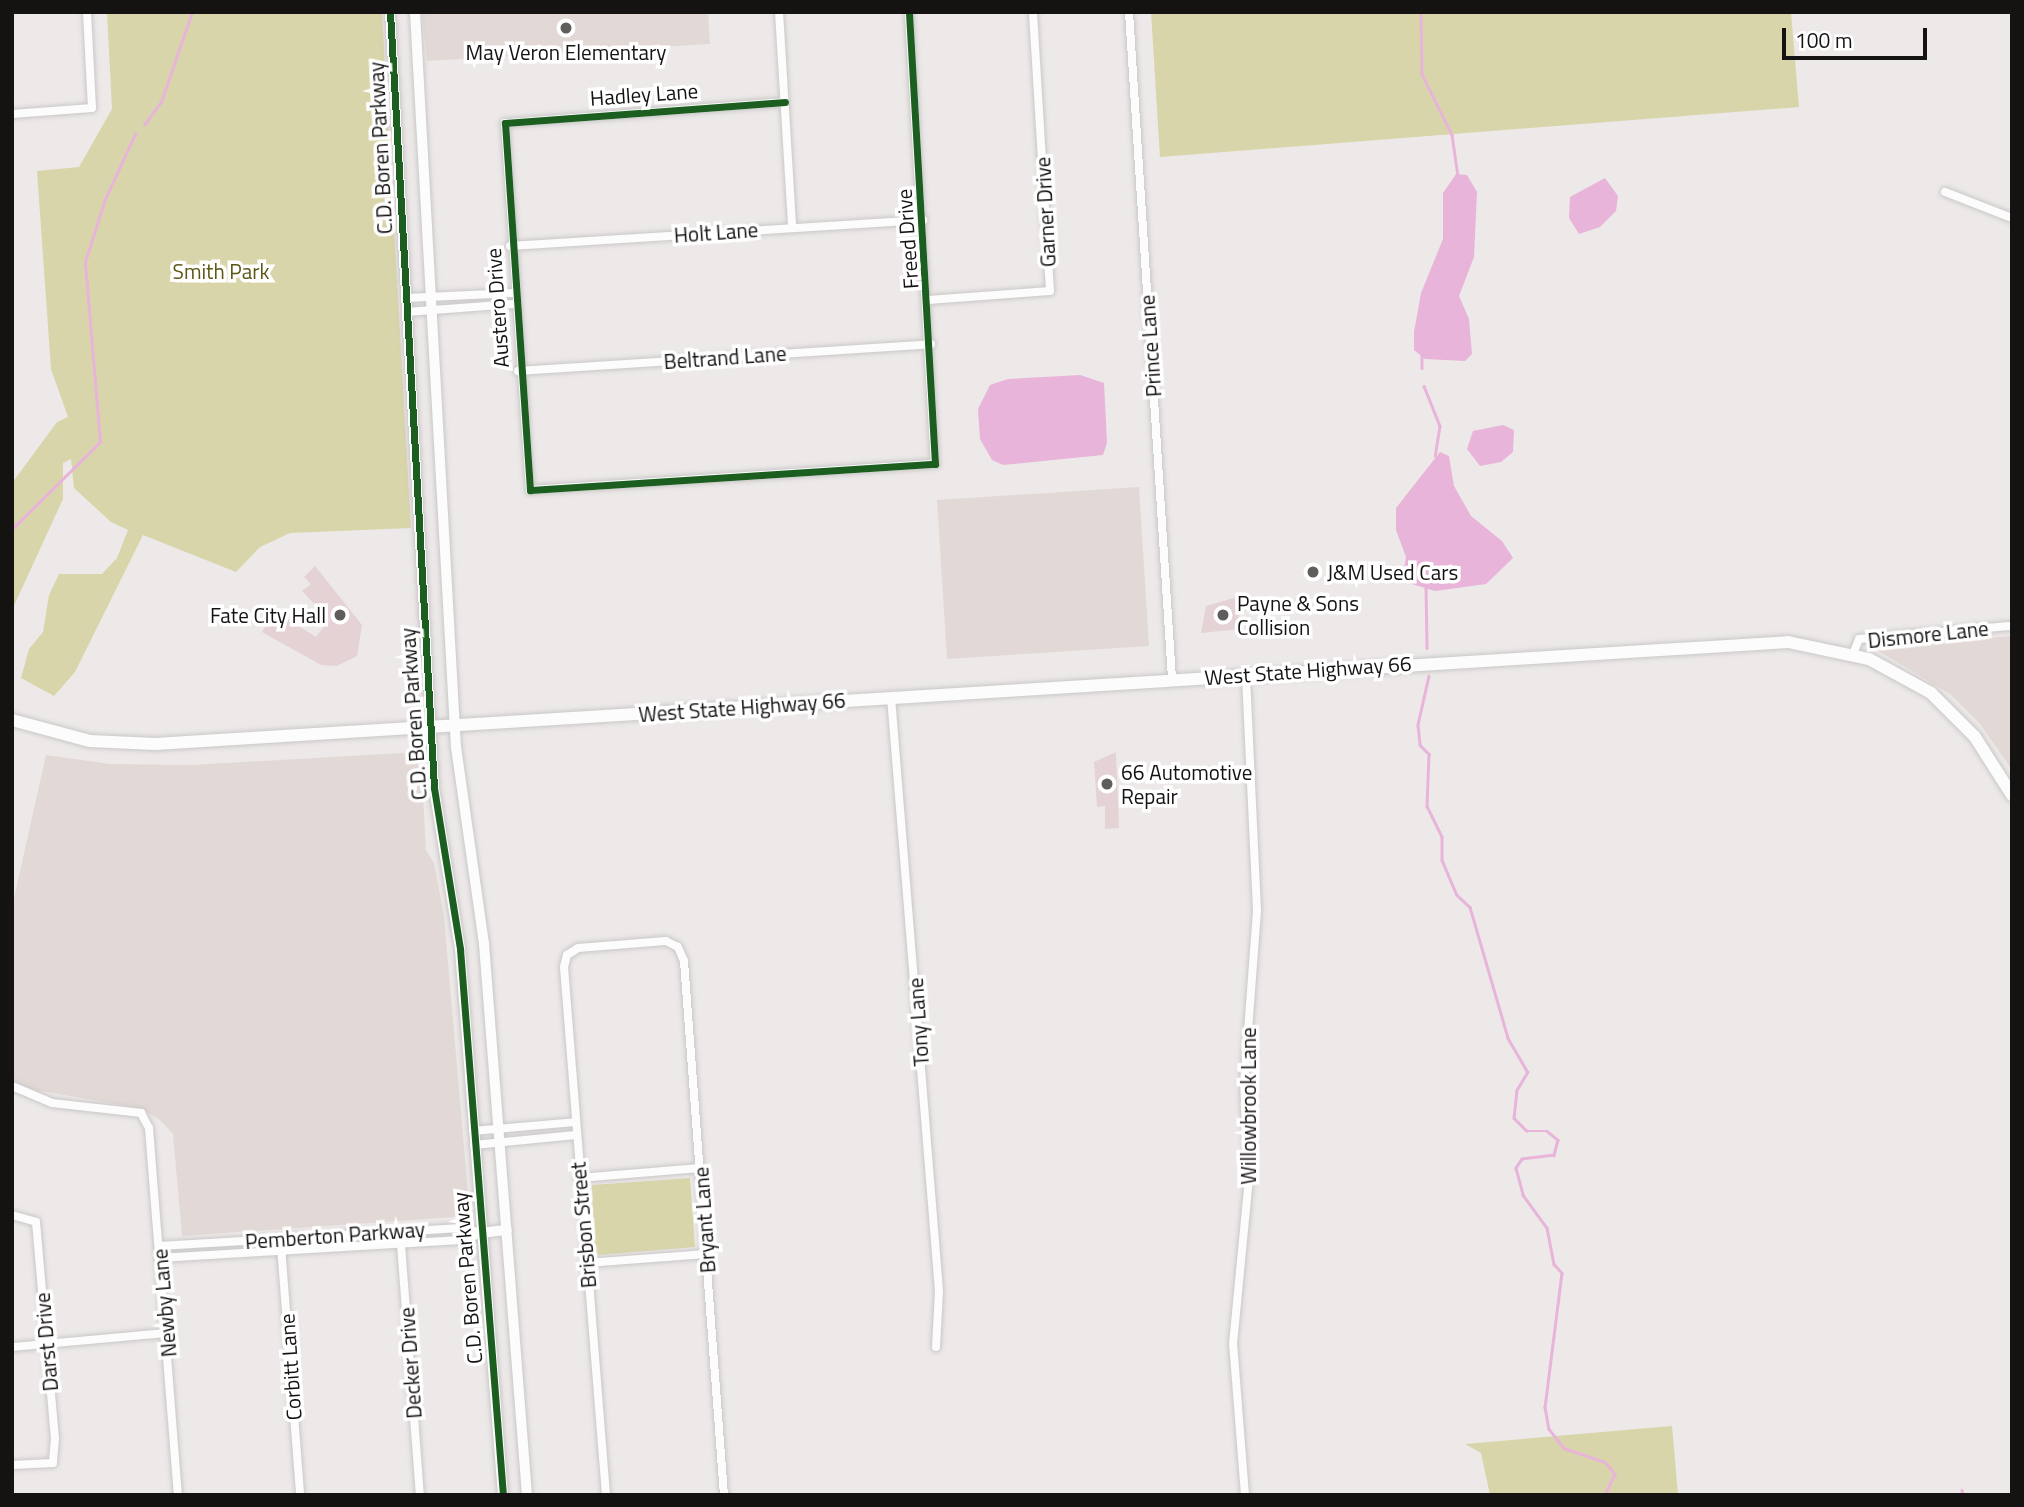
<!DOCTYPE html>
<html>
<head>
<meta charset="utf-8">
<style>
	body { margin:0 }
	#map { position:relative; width:2024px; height:1507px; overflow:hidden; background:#ece9e8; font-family:"Titillium Web",sans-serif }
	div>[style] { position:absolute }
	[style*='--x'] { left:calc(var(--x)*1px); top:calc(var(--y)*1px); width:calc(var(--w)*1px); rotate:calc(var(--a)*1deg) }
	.built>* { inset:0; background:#e2d9d6 }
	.green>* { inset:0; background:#d9d5aa }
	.water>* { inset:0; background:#e8b4d9 }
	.stream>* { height:2.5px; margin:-1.25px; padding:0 1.25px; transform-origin:1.25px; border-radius:1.25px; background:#e8b4d9 }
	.building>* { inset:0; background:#e5d2d5 }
	.roads { filter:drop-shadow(0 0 2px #cac7c7) drop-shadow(0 0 2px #cac7c7) }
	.minor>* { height:8px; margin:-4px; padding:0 4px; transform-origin:4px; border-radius:4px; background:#fcfcfc }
	.tertiary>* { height:10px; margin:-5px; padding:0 5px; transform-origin:5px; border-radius:5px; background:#fcfcfc }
	.primary>* { height:12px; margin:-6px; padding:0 6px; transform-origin:6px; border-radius:6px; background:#fcfcfc }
	.cycleway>* { height:7px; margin:-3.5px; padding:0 3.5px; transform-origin:3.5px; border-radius:3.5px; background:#1b5e20 }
	.dots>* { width:19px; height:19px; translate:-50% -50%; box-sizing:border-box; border:4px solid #fff; border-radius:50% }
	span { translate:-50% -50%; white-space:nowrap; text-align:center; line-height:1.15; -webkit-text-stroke:7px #fff; paint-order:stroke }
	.poi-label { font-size:21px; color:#151212 }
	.left { translate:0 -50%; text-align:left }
	.right { translate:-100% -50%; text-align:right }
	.street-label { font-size:21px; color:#151212 }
	.park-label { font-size:21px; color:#5d5815 }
	.frame { position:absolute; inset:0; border:14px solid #151212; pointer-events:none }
	.scale { position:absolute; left:1782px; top:28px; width:145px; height:32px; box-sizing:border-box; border:4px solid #151212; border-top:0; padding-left:9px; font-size:21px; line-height:24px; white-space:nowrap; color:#151212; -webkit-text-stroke:5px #fff; paint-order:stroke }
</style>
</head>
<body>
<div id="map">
	<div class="built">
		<i style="clip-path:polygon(422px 12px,708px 12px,710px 44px,427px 61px)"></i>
		<i style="clip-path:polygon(1139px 487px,1149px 646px,947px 659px,937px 500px)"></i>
		<i style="clip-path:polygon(2012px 636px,2012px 770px,1981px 725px,1950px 694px,1872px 647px)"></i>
		<i style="clip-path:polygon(403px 753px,421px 760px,426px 850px,434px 863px,444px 916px,470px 1216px,182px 1236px,173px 1134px,160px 1120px,139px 1108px,35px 1090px,12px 1081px,12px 907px,46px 755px,110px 764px,191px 765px)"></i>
	</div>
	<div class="green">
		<i style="clip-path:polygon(107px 12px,382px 12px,411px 528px,290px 533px,260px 547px,236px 572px,143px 535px,75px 672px,54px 696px,21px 678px,29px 649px,43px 632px,49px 595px,59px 574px,102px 574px,117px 558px,128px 530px,111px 522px,74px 488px,71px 459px,63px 463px,63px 499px,12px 610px,12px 483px,57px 422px,68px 417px,51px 369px,37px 171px,79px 167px,112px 109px)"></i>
		<i style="clip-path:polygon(1151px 12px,1791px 12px,1799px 107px,1160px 157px)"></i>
		<i style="clip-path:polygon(690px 1178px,695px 1247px,599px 1255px,594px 1250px,592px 1185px)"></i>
		<i style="clip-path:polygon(1672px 1426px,1678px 1495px,1490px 1495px,1481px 1453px,1465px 1444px)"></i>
	</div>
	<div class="water">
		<i style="clip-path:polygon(1456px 174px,1467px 175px,1477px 192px,1474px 257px,1459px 296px,1469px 319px,1472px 354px,1465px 361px,1425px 359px,1414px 350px,1414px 332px,1421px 293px,1443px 239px,1443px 193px)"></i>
		<i style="clip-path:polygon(1605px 178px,1618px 196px,1616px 211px,1600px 227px,1579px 234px,1569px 218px,1570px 197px)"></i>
		<i style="clip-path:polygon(1080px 375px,1104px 383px,1107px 443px,1103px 455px,1003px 465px,992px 460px,980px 439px,978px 409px,990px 385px,1008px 379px)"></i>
		<i style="clip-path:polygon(1503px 425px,1514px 430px,1513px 452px,1501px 462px,1480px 466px,1467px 449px,1473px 431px)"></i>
		<i style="clip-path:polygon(1440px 452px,1449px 456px,1454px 486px,1471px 516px,1502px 541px,1513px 558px,1486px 584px,1435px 591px,1402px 581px,1406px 557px,1396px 530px,1396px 508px)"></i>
	</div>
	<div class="stream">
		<i style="--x:1421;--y:12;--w:62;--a:89.1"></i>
		<i style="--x:1422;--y:74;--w:68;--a:63.8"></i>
		<i style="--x:1452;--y:135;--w:41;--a:81.7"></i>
		<i style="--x:144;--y:125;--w:29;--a:-54"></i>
		<i style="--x:161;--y:102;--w:95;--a:-71"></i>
		<i style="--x:1422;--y:354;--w:14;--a:90"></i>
		<i style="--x:1424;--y:386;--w:43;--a:68.2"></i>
		<i style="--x:1440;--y:426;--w:30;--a:99"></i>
		<i style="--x:12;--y:529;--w:124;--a:-44.7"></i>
		<i style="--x:100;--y:442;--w:181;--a:-94.8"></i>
		<i style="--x:85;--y:262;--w:66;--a:-72.4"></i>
		<i style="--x:105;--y:199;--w:72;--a:-65.2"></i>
		<i style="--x:1426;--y:588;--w:60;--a:89"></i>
		<i style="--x:1429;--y:676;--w:50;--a:102.7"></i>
		<i style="--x:1418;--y:725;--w:20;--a:84"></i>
		<i style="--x:1420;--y:745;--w:13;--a:45"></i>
		<i style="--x:1429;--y:754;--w:52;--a:92.2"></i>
		<i style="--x:1427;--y:806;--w:34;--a:64"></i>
		<i style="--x:1442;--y:837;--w:23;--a:90"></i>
		<i style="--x:1442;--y:860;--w:38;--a:67"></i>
		<i style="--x:1457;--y:895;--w:18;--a:43"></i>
		<i style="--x:1470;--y:907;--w:136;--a:73.8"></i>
		<i style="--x:1508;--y:1038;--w:39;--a:60"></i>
		<i style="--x:1528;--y:1072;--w:21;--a:121"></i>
		<i style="--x:1517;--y:1090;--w:28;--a:96"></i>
		<i style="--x:1514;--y:1118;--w:18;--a:45"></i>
		<i style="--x:1527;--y:1131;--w:20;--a:0"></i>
		<i style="--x:1547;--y:1131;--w:14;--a:39"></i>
		<i style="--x:1558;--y:1140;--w:16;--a:105"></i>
		<i style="--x:1554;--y:1155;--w:32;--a:173"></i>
		<i style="--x:1522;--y:1159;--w:11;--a:124"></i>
		<i style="--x:1516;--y:1168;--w:28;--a:75"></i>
		<i style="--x:1523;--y:1195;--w:41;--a:54"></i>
		<i style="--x:1547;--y:1228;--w:37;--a:79"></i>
		<i style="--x:1554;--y:1264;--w:12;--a:48"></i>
		<i style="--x:1562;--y:1273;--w:135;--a:97.2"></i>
		<i style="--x:1545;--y:1407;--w:22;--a:80"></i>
		<i style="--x:1549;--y:1429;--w:24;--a:52"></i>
		<i style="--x:1564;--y:1448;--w:43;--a:18.9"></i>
		<i style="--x:1605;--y:1462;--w:16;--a:50"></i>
		<i style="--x:1615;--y:1474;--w:23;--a:115"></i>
		<i style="--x:1962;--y:1490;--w:5;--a:79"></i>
	</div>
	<div class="building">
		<i style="clip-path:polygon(315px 566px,362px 625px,357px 656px,337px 666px,321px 665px,262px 632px,270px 619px,278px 625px,284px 617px,316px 637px,329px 620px,302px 591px,311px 584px,304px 577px)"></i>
		<i style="clip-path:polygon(1237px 597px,1240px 629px,1201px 633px,1206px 606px)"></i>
		<i style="clip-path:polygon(1116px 752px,1119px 828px,1105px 829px,1105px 806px,1097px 807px,1094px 762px)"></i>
	</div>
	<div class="roads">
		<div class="minor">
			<i style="--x:779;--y:12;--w:214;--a:86.5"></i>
			<i style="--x:1129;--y:12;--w:668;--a:86.31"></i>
			<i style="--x:785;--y:102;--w:281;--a:175.7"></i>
			<i style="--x:505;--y:123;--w:368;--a:86.1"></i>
			<i style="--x:530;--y:490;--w:406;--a:-3.7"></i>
			<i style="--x:935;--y:464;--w:453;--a:-93.3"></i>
			<i style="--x:12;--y:114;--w:80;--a:-4.3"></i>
			<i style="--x:92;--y:108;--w:96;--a:-93"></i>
			<i style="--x:1945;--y:192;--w:72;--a:21.2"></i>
			<i style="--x:510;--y:246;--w:414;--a:-3.6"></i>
			<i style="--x:406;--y:298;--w:107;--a:-2.7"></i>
			<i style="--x:928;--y:300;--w:122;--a:-4.2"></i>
			<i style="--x:1050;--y:291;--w:280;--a:-93.5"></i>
			<i style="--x:406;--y:312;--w:108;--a:-4.2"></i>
			<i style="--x:518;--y:371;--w:414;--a:-3.7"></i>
			<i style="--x:1853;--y:654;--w:16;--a:-68"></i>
			<i style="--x:1859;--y:639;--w:154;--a:-4.9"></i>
			<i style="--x:891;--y:697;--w:596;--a:85.38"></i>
			<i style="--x:939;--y:1291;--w:56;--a:93.1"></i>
			<i style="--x:12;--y:1086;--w:43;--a:23"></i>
			<i style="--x:52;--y:1103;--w:90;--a:6.4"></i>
			<i style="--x:141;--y:1113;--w:17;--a:62"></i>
			<i style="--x:149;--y:1128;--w:368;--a:85.5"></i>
			<i style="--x:473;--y:1131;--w:102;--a:-5"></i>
			<i style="--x:474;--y:1145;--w:102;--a:-5.6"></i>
			<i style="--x:579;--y:1178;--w:121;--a:-4.7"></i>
			<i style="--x:12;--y:1215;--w:25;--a:16"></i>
			<i style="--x:36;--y:1222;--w:217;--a:85"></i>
			<i style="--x:55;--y:1438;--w:25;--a:95"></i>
			<i style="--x:53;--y:1463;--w:41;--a:177.2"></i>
			<i style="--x:400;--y:1231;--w:265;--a:85.7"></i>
			<i style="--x:159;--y:1246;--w:307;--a:-3.4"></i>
			<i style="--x:465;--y:1228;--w:17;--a:17"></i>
			<i style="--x:281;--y:1246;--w:250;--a:85.6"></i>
			<i style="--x:159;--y:1258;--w:307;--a:-3.4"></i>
			<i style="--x:465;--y:1240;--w:17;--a:-24"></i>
			<i style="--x:587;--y:1263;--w:119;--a:-4.3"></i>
			<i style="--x:12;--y:1347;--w:156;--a:-5.2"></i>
			<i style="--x:606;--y:1495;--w:530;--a:-94.55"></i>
			<i style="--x:564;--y:967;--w:12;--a:-76"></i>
			<i style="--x:567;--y:955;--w:13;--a:-32"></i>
			<i style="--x:578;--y:948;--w:88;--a:-4.5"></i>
			<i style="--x:666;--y:941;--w:13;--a:27"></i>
			<i style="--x:678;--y:947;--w:15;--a:67"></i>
			<i style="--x:684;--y:961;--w:535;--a:85.72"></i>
			<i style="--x:1245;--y:1495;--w:151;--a:-94.5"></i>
			<i style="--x:1233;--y:1344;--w:167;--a:-84.5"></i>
			<i style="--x:1249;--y:1178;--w:94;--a:-93"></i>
			<i style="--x:1244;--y:1084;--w:174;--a:-85.7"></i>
			<i style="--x:1257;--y:910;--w:236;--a:-92.7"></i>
		</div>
		<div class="tertiary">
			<i style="--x:390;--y:12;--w:777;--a:86.75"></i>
			<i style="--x:434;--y:788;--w:163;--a:80.8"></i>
			<i style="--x:460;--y:949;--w:548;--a:85.5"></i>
			<i style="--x:415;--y:12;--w:736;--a:86.81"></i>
			<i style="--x:456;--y:747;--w:199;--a:81.9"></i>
			<i style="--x:484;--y:944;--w:553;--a:85.54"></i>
			<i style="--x:481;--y:1233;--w:26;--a:-7"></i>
		</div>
		<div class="primary">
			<i style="--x:12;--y:720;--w:81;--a:15.1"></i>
			<i style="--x:90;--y:741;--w:65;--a:2.6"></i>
			<i style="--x:155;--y:744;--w:1636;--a:-3.57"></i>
			<i style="--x:1788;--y:642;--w:83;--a:11.9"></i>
			<i style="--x:1869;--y:659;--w:71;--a:28.7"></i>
			<i style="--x:1931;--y:693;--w:62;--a:45"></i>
			<i style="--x:1975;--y:737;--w:69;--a:57.5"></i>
		</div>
	</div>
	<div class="cycleway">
		<i style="--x:390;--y:12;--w:777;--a:86.75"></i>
		<i style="--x:434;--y:788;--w:163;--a:80.8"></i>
		<i style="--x:460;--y:949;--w:548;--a:85.5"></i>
		<i style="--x:785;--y:102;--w:281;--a:175.7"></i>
		<i style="--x:505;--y:123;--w:368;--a:86.1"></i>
		<i style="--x:530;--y:490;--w:406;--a:-3.7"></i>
		<i style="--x:935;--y:464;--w:453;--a:-93.3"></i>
	</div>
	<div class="dots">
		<i style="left:566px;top:28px;background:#605d5d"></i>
		<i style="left:1313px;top:572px;background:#605d5d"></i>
		<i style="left:340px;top:615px;background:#605d5d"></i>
		<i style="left:1223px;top:615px;background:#605d5d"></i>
		<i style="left:1107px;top:784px;background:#605d5d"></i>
	</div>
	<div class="poi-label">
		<span style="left:566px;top:52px">May Veron Elementary</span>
		<span class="left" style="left:1327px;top:572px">J&amp;M Used Cars</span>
		<span class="left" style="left:1237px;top:615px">Payne &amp; Sons<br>Collision</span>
		<span class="right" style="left:326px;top:615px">Fate City Hall</span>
		<span class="left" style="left:1121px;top:784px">66 Automotive<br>Repair</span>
	</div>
	<div class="street-label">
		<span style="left:644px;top:94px;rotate:-4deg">Hadley Lane</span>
		<span style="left:380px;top:148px;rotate:-93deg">C.D. Boren Parkway</span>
		<span style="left:1045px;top:212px;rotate:-93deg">Garner Drive</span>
		<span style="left:716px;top:232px;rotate:-4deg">Holt Lane</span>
		<span style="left:907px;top:239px;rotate:-94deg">Freed Drive</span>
		<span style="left:497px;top:308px;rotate:-94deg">Austero Drive</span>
		<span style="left:1150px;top:346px;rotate:-94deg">Prince Lane</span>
		<span style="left:725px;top:357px;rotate:-4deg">Beltrand Lane</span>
		<span style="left:1928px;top:634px;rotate:-6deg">Dismore Lane</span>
		<span style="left:1308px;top:670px;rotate:-4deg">West State Highway 66</span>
		<span style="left:742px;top:707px;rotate:-4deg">West State Highway 66</span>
		<span style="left:413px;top:714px;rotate:-94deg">C.D. Boren Parkway</span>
		<span style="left:918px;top:1022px;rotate:-94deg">Tony Lane</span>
		<span style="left:1248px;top:1106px;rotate:-90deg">Willowbrook Lane</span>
		<span style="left:704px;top:1220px;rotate:-94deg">Bryant Lane</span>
		<span style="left:583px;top:1225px;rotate:-95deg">Brisbon Street</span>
		<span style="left:335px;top:1235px;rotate:-4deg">Pemberton Parkway</span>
		<span style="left:467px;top:1278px;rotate:-95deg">C.D. Boren Parkway</span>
		<span style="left:164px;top:1303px;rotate:-95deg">Newby Lane</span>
		<span style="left:46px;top:1342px;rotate:-95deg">Darst Drive</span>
		<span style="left:410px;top:1363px;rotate:-94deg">Decker Drive</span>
		<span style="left:290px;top:1367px;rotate:-94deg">Corbitt Lane</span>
	</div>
	<div class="park-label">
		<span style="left:221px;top:271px">Smith Park</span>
	</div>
	<div class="frame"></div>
	<div class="scale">100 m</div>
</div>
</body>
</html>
